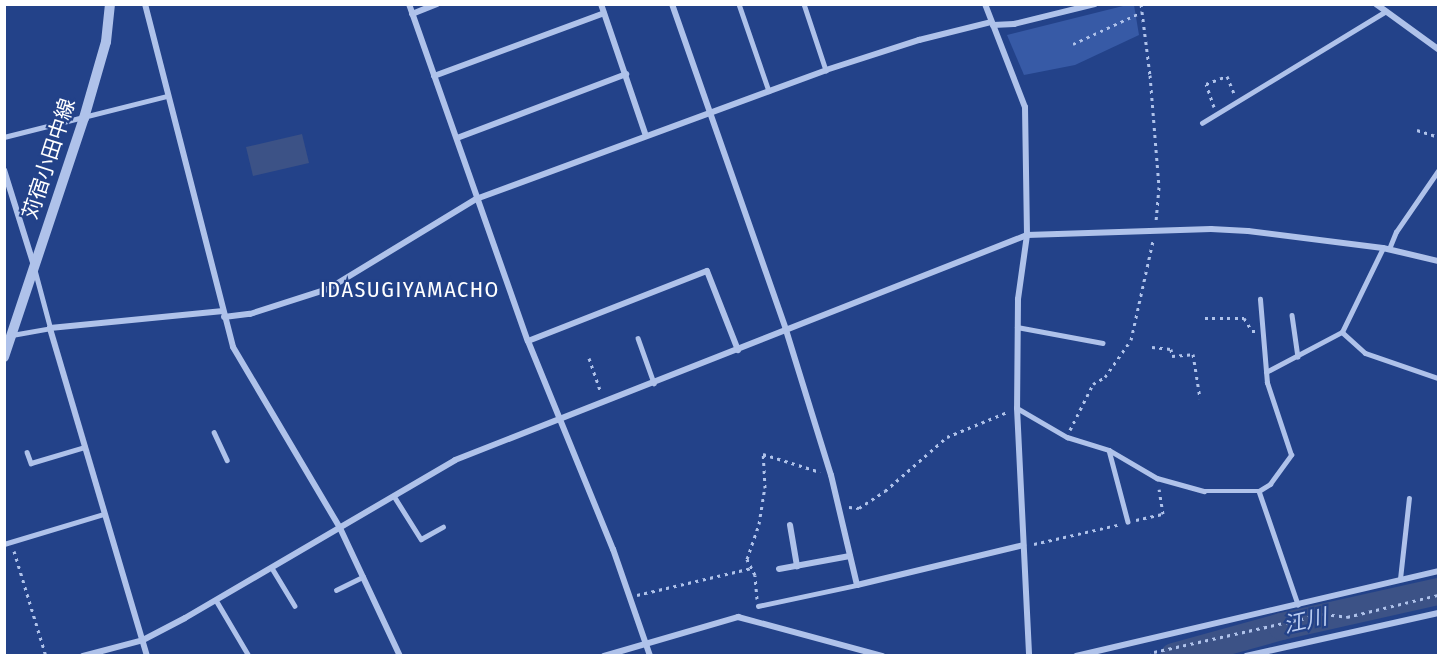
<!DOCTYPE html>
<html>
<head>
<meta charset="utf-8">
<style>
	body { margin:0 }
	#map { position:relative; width:1443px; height:660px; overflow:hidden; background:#234289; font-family:"Fira Sans Condensed","Noto Sans JP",sans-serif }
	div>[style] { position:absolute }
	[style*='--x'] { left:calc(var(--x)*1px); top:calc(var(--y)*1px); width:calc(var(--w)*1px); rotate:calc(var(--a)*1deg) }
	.green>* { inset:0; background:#375aa6 }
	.water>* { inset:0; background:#3c5286 }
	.river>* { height:27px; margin:-13.5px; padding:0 13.5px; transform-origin:13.5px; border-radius:13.5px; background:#3c5286 }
	.path>* { height:3px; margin-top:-1.5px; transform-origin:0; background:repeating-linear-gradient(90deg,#afc2ea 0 3px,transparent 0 7.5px) }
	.service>* { height:4.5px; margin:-2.25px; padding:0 2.25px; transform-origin:2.25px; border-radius:2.25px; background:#afc2ea }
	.minor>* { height:6px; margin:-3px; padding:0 3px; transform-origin:3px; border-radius:3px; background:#afc2ea }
	.tertiary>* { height:10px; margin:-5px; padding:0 5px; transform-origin:5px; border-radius:5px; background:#afc2ea }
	span { translate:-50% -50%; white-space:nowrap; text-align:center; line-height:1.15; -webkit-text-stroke:4.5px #234289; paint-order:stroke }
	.street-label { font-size:21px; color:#fff }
	.neighbourhood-label { font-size:22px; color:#fff; letter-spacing:1.5px }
	.water-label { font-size:22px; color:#baccf1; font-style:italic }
	.frame { position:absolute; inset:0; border:6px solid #fff; pointer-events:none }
</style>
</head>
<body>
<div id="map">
	<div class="green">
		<i style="clip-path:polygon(1131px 4px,1134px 5px,1139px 35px,1075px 65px,1024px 75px,1007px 35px)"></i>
	</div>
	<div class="water">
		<i style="clip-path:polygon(302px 134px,309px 163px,253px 176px,246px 147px)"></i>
	</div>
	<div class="river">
		<i style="--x:1173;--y:656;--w:112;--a:-15.5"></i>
		<i style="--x:1281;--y:626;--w:161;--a:-12.6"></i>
	</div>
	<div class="path">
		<i style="--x:1141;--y:4;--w:72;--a:82.8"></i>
		<i style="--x:1150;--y:75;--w:112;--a:85.4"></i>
		<i style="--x:1159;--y:187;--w:35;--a:95"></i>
		<i style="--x:1073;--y:44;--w:76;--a:-24.9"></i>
		<i style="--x:1214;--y:107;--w:24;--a:-109"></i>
		<i style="--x:1206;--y:84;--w:22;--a:-21"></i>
		<i style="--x:1227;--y:76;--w:18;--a:68"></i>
		<i style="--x:1417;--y:130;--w:22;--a:18"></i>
		<i style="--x:1205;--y:318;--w:39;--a:0"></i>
		<i style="--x:1244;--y:318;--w:15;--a:58"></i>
		<i style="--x:1252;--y:331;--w:3;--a:0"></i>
		<i style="--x:1152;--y:347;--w:19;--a:6"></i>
		<i style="--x:1171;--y:349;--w:7;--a:82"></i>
		<i style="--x:1172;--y:356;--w:21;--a:-5"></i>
		<i style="--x:1193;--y:354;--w:45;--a:81"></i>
		<i style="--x:589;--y:358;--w:36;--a:71"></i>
		<i style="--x:1070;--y:430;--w:51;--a:-63.4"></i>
		<i style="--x:1093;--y:384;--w:14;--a:-30"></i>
		<i style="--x:1105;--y:377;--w:45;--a:-54.9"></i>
		<i style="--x:1131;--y:340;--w:101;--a:-77.5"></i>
		<i style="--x:849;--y:507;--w:10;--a:6"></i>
		<i style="--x:859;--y:508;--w:31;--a:-33"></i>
		<i style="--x:885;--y:491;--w:82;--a:-41.1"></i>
		<i style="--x:947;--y:437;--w:65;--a:-22.6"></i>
		<i style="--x:1136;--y:520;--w:28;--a:-13"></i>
		<i style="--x:1163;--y:514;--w:25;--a:-99"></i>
		<i style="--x:1034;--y:544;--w:89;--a:-12.9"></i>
		<i style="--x:14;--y:551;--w:110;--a:73.1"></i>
		<i style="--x:637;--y:595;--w:118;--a:-13.2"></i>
		<i style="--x:757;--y:599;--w:24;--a:-95"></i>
		<i style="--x:755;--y:575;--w:18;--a:-117"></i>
		<i style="--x:747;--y:559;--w:37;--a:-71"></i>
		<i style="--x:759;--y:524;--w:36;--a:-81"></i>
		<i style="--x:765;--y:488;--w:34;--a:-93"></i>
		<i style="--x:763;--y:454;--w:60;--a:17.5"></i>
		<i style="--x:1150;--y:656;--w:6;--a:-45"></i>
		<i style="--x:1154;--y:652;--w:174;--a:-12.6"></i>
		<i style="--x:1324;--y:614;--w:23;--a:7"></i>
		<i style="--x:1347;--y:617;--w:94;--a:-13.6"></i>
	</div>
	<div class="service">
		<i style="--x:739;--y:4;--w:92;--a:71"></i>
		<i style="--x:804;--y:4;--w:70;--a:71.6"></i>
		<i style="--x:1202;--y:123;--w:215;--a:-31.3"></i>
		<i style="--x:4;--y:137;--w:168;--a:-14.1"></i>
		<i style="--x:1389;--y:249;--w:18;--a:-68"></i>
		<i style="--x:1396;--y:232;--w:74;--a:-55.5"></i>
		<i style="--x:1292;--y:315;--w:42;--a:81.9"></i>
		<i style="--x:1017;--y:327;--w:87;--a:10.5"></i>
		<i style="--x:1342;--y:332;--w:31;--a:42"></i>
		<i style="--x:1365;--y:353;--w:77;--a:18.9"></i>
		<i style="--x:12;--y:335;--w:39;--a:-10"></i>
		<i style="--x:50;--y:328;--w:58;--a:-105"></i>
		<i style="--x:638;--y:338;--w:48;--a:70.4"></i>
		<i style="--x:1266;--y:372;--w:86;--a:-27.8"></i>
		<i style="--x:1342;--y:332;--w:93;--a:-64"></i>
		<i style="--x:1017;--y:408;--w:58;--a:30.1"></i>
		<i style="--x:1067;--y:437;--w:44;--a:17.2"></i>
		<i style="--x:1109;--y:450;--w:56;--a:30.3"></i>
		<i style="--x:1157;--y:478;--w:49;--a:15.5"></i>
		<i style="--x:1204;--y:491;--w:55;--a:0"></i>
		<i style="--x:1259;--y:491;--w:13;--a:-32"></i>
		<i style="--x:1270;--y:484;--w:36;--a:-54"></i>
		<i style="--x:1291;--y:455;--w:76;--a:-108.4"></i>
		<i style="--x:1267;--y:383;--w:84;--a:-94.8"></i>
		<i style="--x:214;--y:432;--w:31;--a:65"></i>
		<i style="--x:1109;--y:450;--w:74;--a:75.2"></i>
		<i style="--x:27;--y:452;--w:12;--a:70"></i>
		<i style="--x:31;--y:463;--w:56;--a:-16.5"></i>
		<i style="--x:1259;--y:491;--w:120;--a:71"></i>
		<i style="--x:394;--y:496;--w:51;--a:57.9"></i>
		<i style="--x:421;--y:539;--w:25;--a:-29"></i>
		<i style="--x:4;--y:544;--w:104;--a:-16.7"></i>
		<i style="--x:272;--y:568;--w:44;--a:58.8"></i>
		<i style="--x:1400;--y:579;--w:81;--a:-83.7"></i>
		<i style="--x:336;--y:590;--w:30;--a:-26"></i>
		<i style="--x:216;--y:600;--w:65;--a:59.5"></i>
		<i style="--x:758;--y:606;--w:101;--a:-12"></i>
	</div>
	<div class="minor">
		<i style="--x:145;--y:4;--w:354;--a:75.6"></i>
		<i style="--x:233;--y:347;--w:210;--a:59.4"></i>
		<i style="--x:340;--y:528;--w:141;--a:64.9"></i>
		<i style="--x:409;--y:4;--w:357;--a:70.6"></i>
		<i style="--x:528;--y:341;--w:225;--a:67.8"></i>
		<i style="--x:613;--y:549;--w:113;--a:70.9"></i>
		<i style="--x:601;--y:4;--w:139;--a:71.2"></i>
		<i style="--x:672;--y:4;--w:345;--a:70.7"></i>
		<i style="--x:786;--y:330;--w:152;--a:72.8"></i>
		<i style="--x:831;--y:475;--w:113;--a:76.7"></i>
		<i style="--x:857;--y:585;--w:171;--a:-13.5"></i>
		<i style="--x:985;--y:4;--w:110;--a:68.8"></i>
		<i style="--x:1025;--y:107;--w:128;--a:89.1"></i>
		<i style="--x:1027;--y:235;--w:65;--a:98"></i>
		<i style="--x:1018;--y:299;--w:109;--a:90.5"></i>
		<i style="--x:1017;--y:408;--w:248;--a:87.2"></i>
		<i style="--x:1376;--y:4;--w:77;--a:36"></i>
		<i style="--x:412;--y:14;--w:27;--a:-22"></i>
		<i style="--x:993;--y:25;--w:21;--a:-3"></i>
		<i style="--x:1014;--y:24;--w:83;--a:-13.9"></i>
		<i style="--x:434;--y:76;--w:181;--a:-20.3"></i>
		<i style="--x:457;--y:138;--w:181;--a:-20.7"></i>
		<i style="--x:4;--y:170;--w:101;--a:72.6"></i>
		<i style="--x:224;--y:317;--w:26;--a:-7"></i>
		<i style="--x:250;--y:314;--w:82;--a:-17.8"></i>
		<i style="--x:328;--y:289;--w:173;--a:-31.3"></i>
		<i style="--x:476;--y:199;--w:373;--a:-20.2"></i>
		<i style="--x:826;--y:70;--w:98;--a:-17.9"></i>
		<i style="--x:919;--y:40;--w:74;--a:-14"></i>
		<i style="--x:528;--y:341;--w:192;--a:-21.4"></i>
		<i style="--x:707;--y:271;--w:85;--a:68.6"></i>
		<i style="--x:790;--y:525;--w:42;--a:80.3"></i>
		<i style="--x:779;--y:569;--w:72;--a:-10.4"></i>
		<i style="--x:83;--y:656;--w:62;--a:-14.9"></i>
		<i style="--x:143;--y:640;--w:47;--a:-27.6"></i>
		<i style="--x:185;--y:618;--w:313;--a:-30.3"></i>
		<i style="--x:455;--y:460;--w:615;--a:-21.47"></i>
		<i style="--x:1027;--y:235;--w:184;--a:-1.9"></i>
		<i style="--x:1211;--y:229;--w:37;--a:3"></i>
		<i style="--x:1248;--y:231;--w:136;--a:7.2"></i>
		<i style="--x:1383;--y:248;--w:57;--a:13.3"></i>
		<i style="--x:147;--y:656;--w:342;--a:-106.5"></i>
		<i style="--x:50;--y:328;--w:174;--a:-5.6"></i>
		<i style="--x:604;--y:656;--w:140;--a:-16.2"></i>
		<i style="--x:738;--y:617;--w:150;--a:15.1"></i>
		<i style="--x:1076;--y:656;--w:372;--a:-13.2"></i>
		<i style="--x:1246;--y:656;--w:197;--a:-12.6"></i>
	</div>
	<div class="tertiary">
		<i style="--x:4;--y:357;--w:252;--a:-71.5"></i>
		<i style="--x:84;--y:118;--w:79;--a:-73.9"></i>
		<i style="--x:106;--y:42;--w:38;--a:-84"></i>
	</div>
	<div class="street-label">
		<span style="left:49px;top:159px;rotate:-72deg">苅宿小田中線</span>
	</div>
	<div class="neighbourhood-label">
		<span style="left:410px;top:290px">IDASUGIYAMACHO</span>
	</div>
	<div class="water-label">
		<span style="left:1305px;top:621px;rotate:-13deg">江川</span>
	</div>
	<div class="frame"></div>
</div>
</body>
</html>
